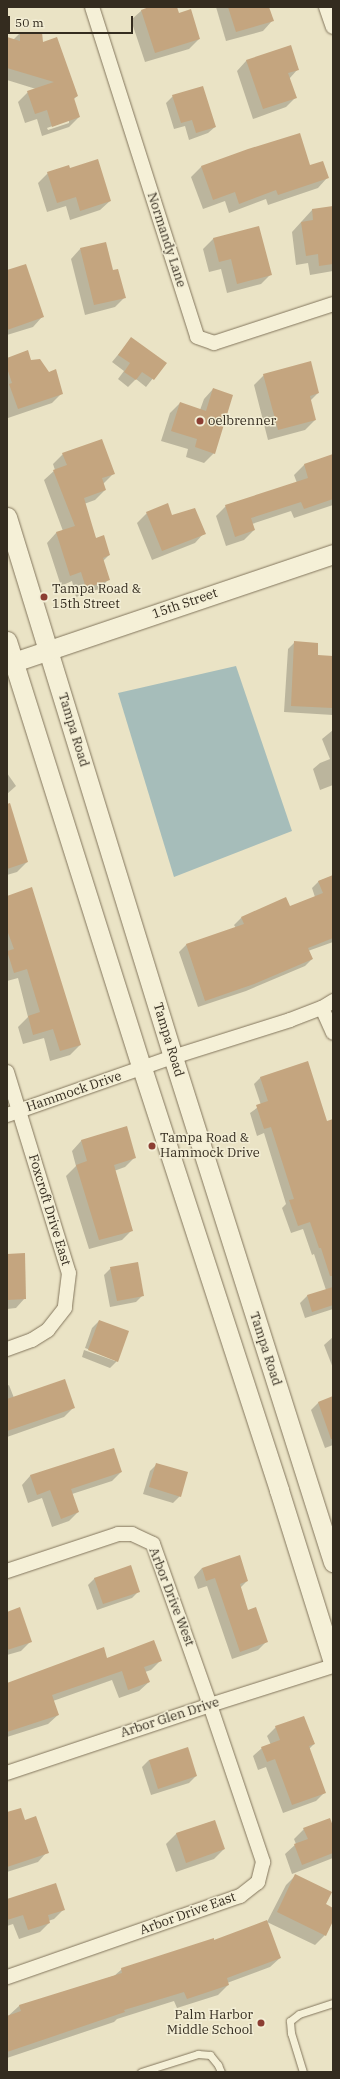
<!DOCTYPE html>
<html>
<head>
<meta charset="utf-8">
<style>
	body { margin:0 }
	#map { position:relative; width:340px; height:2079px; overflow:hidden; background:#eae3c5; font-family:"IBM Plex Serif",serif }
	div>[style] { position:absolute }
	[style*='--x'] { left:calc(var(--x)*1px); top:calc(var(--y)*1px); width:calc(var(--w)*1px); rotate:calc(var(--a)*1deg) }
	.water>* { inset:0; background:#a6bdba }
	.shadow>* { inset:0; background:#0003 }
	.building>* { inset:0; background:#c4a57f }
	.roads { filter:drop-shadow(0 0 1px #83765d) drop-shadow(0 0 1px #83765d) }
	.lane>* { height:7px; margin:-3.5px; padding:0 3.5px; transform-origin:3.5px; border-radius:3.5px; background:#f5f0d7 }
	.street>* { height:14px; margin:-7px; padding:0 7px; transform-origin:7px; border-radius:7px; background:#f5f0d7 }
	.secondary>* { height:19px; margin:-9.5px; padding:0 9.5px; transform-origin:9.5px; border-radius:9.5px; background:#f5f0d7 }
	.dots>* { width:11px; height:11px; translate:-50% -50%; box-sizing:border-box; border:2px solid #f2edd4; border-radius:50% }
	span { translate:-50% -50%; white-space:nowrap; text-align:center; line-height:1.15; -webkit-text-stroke:3px #f2edd4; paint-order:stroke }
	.street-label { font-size:13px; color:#342c1f }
	.poi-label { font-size:13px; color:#342c1f }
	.left { translate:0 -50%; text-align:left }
	.right { translate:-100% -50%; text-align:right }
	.frame { position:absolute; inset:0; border:8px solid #342c1f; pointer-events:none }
	.scale { position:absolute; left:8px; top:16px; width:125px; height:18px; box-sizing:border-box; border:2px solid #342c1f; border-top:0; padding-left:5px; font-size:12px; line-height:14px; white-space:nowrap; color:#342c1f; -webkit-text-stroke:3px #f2edd4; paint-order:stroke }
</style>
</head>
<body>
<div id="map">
	<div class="water">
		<i style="clip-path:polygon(236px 666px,292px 831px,174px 877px,118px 693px)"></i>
	</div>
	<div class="shadow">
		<i style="clip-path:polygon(152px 7px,176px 7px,178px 14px,199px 39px,189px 49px,145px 62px,131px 20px,141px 11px)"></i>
		<i style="clip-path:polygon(216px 7px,268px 7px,272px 21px,263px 31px,226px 41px)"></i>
		<i style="clip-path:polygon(evenodd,20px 33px,77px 96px,73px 100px,79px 117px,69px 127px,42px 136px,37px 119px,25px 123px,18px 102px,28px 92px,36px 89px,7px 80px,7px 39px,13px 40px,20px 33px,69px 120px,69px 123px,48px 130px,47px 128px,69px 120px)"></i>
		<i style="clip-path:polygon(290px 46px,298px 69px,289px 79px,295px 98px,286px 107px,253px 119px,237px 71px,246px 61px)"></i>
		<i style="clip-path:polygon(173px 96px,215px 127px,208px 133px,189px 140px,185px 126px,174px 129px,166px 103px)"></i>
		<i style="clip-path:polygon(248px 150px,309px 166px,327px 178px,318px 188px,268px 205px,266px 199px,229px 213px,225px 201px,203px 209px,191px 177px,201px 167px)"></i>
		<i style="clip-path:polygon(69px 169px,110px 201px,100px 210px,70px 220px,66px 206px,47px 212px,38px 183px,48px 173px)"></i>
		<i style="clip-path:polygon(333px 207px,333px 271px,310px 275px,308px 263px,296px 265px,292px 232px,312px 210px)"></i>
		<i style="clip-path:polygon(258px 227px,271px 274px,261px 284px,227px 293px,221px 269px,209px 272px,203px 249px,213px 239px)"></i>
		<i style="clip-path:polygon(80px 249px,113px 271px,125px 297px,115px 307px,85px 315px,71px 259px)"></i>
		<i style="clip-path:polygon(7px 272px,42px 317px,33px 327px,7px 335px)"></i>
		<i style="clip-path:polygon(131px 339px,165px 363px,146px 387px,136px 379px,128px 387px,118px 379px,124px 371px,112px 362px)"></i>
		<i style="clip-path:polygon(7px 359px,62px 393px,52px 403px,8px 418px)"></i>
		<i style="clip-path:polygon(264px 375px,318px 393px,310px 401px,315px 420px,305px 430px,268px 440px,254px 385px)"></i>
		<i style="clip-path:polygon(213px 389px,214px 453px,204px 463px,186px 457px,188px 449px,161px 441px,170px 413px,180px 403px,200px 410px,204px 399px)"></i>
		<i style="clip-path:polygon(63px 454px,114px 473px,103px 484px,105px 490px,95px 500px,84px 504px,96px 539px,109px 555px,103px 561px,109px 579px,99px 589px,76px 597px,72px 581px,61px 586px,47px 543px,56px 533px,63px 531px,44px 480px,55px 470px,53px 464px)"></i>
		<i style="clip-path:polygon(330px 456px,333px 465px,333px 505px,294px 518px,291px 511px,252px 524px,254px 530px,244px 540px,226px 546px,216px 516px,226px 506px,297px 483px,294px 475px,304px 465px)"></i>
		<i style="clip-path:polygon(147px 513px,171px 516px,204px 533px,195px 543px,152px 560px,137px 523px)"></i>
		<i style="clip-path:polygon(295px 642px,317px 656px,333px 657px,333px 715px,284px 712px,288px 649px)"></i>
		<i style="clip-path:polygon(333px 730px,333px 785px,320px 790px,313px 769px,320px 763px,330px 759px,322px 739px)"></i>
		<i style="clip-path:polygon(7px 773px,16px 786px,7px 794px)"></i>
		<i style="clip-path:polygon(7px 828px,27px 862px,17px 872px,7px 875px)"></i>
		<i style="clip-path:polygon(333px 876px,333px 942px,308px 951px,312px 959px,305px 966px,246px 991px,198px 1007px,179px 952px,186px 945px,236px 928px,234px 925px,241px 918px,286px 899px,289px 907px,315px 897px,312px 888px,319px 881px)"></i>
		<i style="clip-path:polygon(7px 897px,80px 1045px,70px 1055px,50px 1061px,44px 1038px,23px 1044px,18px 1027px,28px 1017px,18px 978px,7px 981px)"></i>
		<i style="clip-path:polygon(261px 1077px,326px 1122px,333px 1121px,333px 1309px,305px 1318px,300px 1303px,307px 1296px,326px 1290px,314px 1254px,312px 1255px,303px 1229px,291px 1233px,282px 1208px,286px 1204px,264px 1133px,257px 1136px,250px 1113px,261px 1105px,254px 1084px)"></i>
		<i style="clip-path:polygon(126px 1127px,135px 1157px,125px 1167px,114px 1171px,132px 1230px,122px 1240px,89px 1249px,66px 1176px,76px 1166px,72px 1151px,81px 1141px)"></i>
		<i style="clip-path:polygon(7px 1255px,25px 1298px,16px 1308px,7px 1309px)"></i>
		<i style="clip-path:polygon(111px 1268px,143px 1295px,136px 1302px,110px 1307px,104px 1275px)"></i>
		<i style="clip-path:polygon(99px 1321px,117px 1361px,110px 1368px,82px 1357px,84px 1350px,115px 1361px,115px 1359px,85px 1348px,92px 1328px)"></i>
		<i style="clip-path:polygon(333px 1337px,333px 1368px,324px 1345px)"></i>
		<i style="clip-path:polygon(9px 1385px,14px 1398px,74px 1407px,64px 1417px,7px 1437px,7px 1386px)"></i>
		<i style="clip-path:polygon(333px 1397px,333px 1445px,325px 1448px,311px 1410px,318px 1403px)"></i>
		<i style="clip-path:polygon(113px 1449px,121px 1472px,112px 1481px,72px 1494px,78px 1512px,69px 1521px,52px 1527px,42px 1498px,28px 1503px,22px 1485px,30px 1476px)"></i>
		<i style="clip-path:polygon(157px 1464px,180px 1496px,173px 1503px,143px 1494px,150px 1471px)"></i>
		<i style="clip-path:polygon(202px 1568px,247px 1581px,240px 1588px,247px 1611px,267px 1641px,258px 1650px,232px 1659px,207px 1586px,198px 1589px,194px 1577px)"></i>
		<i style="clip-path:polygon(95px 1578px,139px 1591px,132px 1598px,97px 1610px,88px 1585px)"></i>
		<i style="clip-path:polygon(7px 1613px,30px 1642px,21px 1651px,7px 1655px)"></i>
		<i style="clip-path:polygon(103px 1649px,106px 1659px,161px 1660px,151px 1670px,145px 1672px,149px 1682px,139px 1691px,119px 1698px,112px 1680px,53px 1701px,58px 1715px,48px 1724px,7px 1737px,7px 1684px)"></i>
		<i style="clip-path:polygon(276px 1727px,314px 1744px,309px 1749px,325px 1792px,316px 1801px,283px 1813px,266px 1767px,258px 1770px,253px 1756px,262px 1748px,271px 1745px,267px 1736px)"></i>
		<i style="clip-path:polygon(149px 1760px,196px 1776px,189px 1783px,151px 1795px,142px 1767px)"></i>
		<i style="clip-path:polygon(7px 1813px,24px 1821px,47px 1852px,38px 1862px,7px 1872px)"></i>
		<i style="clip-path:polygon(214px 1821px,224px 1849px,214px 1859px,176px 1872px,166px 1844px,176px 1834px)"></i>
		<i style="clip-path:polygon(333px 1828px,333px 1858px,292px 1874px,285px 1854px,296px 1844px,294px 1839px,304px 1829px)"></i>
		<i style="clip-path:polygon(296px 1875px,325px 1905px,333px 1909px,333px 1919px,325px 1935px,315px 1945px,267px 1922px,286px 1885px)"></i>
		<i style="clip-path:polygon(7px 1900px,64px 1909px,54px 1919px,48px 1921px,49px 1923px,40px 1932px,19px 1939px,13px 1924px,7px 1926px)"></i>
		<i style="clip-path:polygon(214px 1942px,280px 1958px,270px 1967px,227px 1983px,228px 1985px,218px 1995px,177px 2008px,174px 2001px,117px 2019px,114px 2022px,7px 2058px,7px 2017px,19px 2006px,114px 1976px,122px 1969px)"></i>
	</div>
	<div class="building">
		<i style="clip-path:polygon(149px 7px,177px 7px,179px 13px,191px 9px,200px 39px,155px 53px,141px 10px)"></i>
		<i style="clip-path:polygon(228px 7px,269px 7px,274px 21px,236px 32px)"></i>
		<i style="clip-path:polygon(20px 32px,42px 32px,43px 42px,57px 37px,78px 96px,74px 98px,80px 117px,52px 127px,47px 110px,35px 114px,27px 91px,54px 82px,7px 68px,7px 37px,20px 41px)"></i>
		<i style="clip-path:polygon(291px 45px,299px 70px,288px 73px,297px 98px,263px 109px,246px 60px)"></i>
		<i style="clip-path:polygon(203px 86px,216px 127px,196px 133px,192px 120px,181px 123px,172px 95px)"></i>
		<i style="clip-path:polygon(300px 133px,310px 165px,323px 161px,329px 178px,278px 195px,276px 190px,239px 204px,235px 192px,213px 200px,201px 166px,248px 149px)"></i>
		<i style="clip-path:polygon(98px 159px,111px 201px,80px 211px,76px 197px,57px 203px,47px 172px,69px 165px,70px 168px)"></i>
		<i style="clip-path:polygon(333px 206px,333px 264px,319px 266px,318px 254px,306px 256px,301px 222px,313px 220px,312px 209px)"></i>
		<i style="clip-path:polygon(259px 226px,272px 275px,237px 284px,231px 259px,219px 262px,213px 238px)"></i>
		<i style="clip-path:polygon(106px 242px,113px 270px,118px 269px,126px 298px,94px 305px,80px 248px)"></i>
		<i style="clip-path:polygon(26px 264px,44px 317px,7px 330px,7px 270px)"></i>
		<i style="clip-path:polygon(131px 337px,167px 363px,154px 380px,142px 372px,136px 380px,124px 372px,130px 363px,118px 355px)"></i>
		<i style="clip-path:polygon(28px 350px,31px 360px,40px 359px,49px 372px,56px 369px,63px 394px,18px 409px,9px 384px,12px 383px,7px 368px,7px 358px)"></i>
		<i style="clip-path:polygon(311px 361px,319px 393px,310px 396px,316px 420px,278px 430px,263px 374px)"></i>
		<i style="clip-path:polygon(213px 388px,233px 395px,215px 454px,195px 447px,197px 439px,171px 431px,180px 402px,206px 411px)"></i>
		<i style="clip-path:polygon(102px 439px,115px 474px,102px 478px,106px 490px,84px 498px,96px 538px,104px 535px,110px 555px,103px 558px,110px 580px,86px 588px,81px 572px,70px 576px,56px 532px,75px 526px,53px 470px,67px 465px,62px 453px)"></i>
		<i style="clip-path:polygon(333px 454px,333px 499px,304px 509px,301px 502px,251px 518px,255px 530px,235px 537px,225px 505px,308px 478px,304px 464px)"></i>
		<i style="clip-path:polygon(168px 503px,172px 515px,195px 508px,206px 534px,162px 551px,146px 512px)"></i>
		<i style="clip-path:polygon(294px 641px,318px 643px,318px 655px,333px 656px,333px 708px,291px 706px)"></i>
		<i style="clip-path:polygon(10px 803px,28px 862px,7px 869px,7px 804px)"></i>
		<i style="clip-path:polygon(333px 875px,333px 938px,308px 948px,313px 959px,254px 984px,205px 1001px,186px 944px,244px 924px,241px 917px,286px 897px,290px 906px,323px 893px,318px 881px)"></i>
		<i style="clip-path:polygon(32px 887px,81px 1045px,60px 1051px,53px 1029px,33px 1035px,28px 1016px,40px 1012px,27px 969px,14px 973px,7px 951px,14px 949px,7px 930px,7px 896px)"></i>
		<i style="clip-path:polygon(308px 1061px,327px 1121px,333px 1119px,333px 1276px,330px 1276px,321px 1248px,319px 1248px,310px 1222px,298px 1226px,289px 1200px,294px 1199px,271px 1127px,264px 1129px,256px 1105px,268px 1101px,260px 1077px)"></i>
		<i style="clip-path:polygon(127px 1126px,136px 1158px,114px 1165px,133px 1231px,99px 1240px,76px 1165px,87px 1161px,81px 1140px)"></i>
		<i style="clip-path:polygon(25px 1253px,26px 1299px,7px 1300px,7px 1254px)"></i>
		<i style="clip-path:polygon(138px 1262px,144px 1296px,117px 1301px,110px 1267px)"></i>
		<i style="clip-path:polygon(333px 1287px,333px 1305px,312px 1312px,307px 1295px)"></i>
		<i style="clip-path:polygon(99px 1320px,129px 1331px,118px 1362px,88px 1350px)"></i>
		<i style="clip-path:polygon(65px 1379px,75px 1408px,7px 1431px,7px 1399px)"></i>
		<i style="clip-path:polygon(333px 1396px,333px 1439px,331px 1439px,318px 1402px)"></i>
		<i style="clip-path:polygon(114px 1448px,122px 1472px,71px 1489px,79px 1512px,61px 1519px,50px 1490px,37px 1495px,30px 1475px)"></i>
		<i style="clip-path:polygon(156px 1463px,188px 1472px,181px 1497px,149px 1487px)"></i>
		<i style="clip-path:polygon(240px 1555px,248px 1581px,240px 1584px,248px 1610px,256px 1607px,268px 1642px,240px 1652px,215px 1578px,206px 1581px,202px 1568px)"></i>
		<i style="clip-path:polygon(131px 1565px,140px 1592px,103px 1604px,94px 1578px)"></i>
		<i style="clip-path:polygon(20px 1607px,32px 1642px,7px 1650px,7px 1612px)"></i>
		<i style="clip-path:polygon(154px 1640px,162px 1661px,144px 1667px,150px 1682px,128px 1690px,122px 1671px,52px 1695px,59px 1715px,7px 1732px,7px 1683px,104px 1647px,107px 1658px)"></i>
		<i style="clip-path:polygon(304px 1716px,315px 1744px,309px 1746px,326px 1793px,292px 1805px,275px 1759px,267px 1762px,261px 1747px,280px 1740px,275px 1726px)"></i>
		<i style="clip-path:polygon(188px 1747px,197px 1776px,158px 1789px,149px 1760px)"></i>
		<i style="clip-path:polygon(21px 1808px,25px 1820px,36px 1816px,49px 1853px,7px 1867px,7px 1812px)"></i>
		<i style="clip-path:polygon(330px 1818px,333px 1826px,333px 1853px,302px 1865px,294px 1844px,308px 1839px,303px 1828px)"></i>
		<i style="clip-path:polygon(215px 1820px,225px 1849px,186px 1863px,176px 1833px)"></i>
		<i style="clip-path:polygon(295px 1874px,332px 1892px,326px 1904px,333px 1908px,333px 1921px,326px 1936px,277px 1912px)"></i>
		<i style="clip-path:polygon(56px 1883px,65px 1910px,48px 1915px,50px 1923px,28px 1930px,23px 1915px,7px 1920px,7px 1899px)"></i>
		<i style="clip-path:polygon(267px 1920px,281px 1958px,227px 1978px,229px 1985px,187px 1999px,184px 1992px,124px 2010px,125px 2012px,7px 2052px,7px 2016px,21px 2011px,19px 2005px,122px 1973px,121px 1968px,214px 1938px,214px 1940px)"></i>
	</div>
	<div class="roads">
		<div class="lane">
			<i style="--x:141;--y:2072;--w:60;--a:-17.5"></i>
			<i style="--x:198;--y:2054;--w:12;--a:5"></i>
			<i style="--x:210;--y:2055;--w:13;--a:51"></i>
			<i style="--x:218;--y:2065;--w:8;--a:67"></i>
			<i style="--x:303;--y:2072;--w:41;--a:-107.1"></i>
			<i style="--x:291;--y:2033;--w:12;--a:-95"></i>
			<i style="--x:290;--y:2021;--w:11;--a:-38"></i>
			<i style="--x:299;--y:2014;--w:36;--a:-18"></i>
		</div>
		<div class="street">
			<i style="--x:92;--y:7;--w:346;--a:72.3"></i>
			<i style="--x:197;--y:337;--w:18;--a:19"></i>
			<i style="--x:214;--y:343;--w:125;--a:-18.1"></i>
			<i style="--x:326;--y:7;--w:21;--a:71"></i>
			<i style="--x:322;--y:1008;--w:27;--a:66"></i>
			<i style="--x:7;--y:1072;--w:210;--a:72.9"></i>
			<i style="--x:69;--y:1273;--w:35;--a:97"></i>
			<i style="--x:65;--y:1308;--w:28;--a:128"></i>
			<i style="--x:48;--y:1330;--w:19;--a:148"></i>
			<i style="--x:32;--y:1340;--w:27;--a:160"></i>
			<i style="--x:7;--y:1115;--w:176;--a:-19.3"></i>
			<i style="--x:173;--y:1057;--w:123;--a:-17.5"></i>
			<i style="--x:290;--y:1020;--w:34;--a:-21"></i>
			<i style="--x:322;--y:1008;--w:13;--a:-32"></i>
			<i style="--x:7;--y:1571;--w:117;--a:-18.4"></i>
			<i style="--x:118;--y:1534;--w:14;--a:0"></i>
			<i style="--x:132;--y:1534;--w:23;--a:25"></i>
			<i style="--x:153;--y:1544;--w:171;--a:70.5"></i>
			<i style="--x:210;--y:1705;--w:166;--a:71.3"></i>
			<i style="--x:263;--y:1862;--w:21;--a:104"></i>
			<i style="--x:258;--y:1882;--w:23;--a:142"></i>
			<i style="--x:240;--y:1896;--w:247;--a:160.8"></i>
			<i style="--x:7;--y:1773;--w:214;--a:-18.5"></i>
			<i style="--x:210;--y:1705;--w:129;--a:-17.6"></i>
		</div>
		<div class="secondary">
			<i style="--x:7;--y:517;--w:565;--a:72.91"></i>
			<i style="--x:173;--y:1057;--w:530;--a:72.42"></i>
			<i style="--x:7;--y:641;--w:448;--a:72.5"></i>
			<i style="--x:142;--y:1068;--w:444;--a:72"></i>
			<i style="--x:279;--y:1490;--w:180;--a:72.6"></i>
			<i style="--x:14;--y:662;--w:337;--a:-18.7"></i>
		</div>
	</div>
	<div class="dots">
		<i style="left:200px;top:421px;background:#8c3e33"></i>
		<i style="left:44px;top:597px;background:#8c3e33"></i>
		<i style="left:152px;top:1146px;background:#8c3e33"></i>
		<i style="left:261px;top:2023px;background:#8c3e33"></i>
	</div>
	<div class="street-label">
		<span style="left:166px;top:240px;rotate:72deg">Normandy Lane</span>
		<span style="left:185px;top:604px;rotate:-19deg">15th Street</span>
		<span style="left:73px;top:730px;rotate:73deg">Tampa Road</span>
		<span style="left:168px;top:1040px;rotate:73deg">Tampa Road</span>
		<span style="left:74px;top:1092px;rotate:-19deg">Hammock Drive</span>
		<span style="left:49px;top:1210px;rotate:73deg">Foxcroft Drive East</span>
		<span style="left:265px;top:1349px;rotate:72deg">Tampa Road</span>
		<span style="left:171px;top:1597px;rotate:69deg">Arbor Drive West</span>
		<span style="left:170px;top:1718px;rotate:-18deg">Arbor Glen Drive</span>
		<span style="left:188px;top:1914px;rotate:-20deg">Arbor Drive East</span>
	</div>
	<div class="poi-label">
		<span class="left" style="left:208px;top:421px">oelbrenner</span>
		<span class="left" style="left:52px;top:597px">Tampa Road &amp;<br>15th Street</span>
		<span class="left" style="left:160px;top:1146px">Tampa Road &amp;<br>Hammock Drive</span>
		<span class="right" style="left:253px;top:2023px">Palm Harbor<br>Middle School</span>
	</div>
	<div class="frame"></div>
	<div class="scale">50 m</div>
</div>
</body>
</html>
